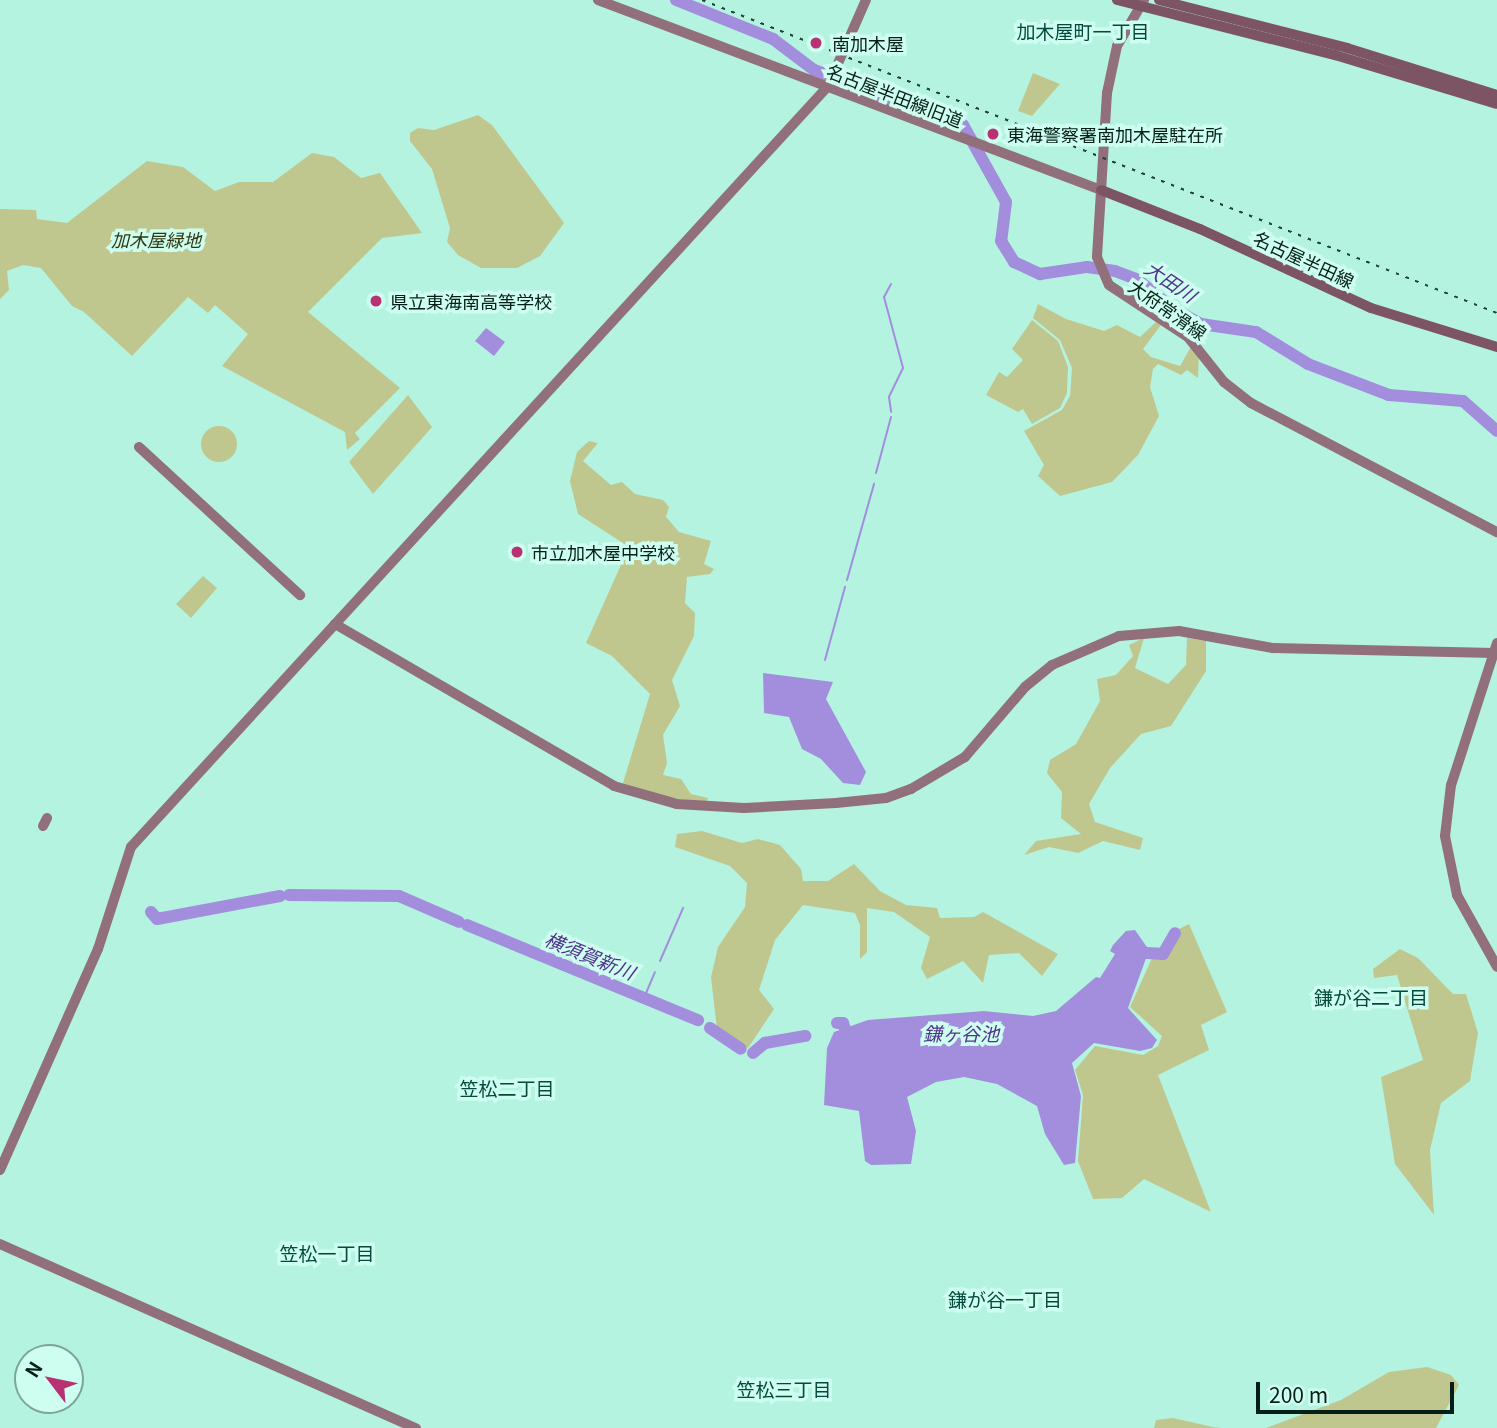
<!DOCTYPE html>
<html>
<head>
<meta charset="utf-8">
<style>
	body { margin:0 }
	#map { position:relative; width:1497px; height:1428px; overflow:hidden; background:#b5f3e1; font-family:Georgia,"Noto Sans JP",serif }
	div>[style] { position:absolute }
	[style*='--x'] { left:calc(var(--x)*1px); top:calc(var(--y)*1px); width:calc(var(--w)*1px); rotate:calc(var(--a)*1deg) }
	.green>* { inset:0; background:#bfc78e }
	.round { border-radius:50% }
	.water>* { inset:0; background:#a28edc }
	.stream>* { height:2px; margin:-1px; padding:0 1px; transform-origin:1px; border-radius:1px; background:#a28edc }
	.river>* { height:12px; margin:-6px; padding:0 6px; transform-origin:6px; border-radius:6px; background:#a28edc }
	.secondary>* { height:10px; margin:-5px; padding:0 5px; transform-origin:5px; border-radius:5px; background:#916f7b }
	.primary>* { height:10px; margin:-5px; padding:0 5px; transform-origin:5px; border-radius:5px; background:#7c5463 }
	.rail>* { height:2px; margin-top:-1px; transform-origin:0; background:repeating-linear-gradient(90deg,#214038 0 3.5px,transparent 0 10.5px) }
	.dots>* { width:19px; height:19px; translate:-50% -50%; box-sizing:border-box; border:4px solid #cdfeef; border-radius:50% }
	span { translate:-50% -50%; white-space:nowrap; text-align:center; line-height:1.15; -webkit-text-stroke:7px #cdfeef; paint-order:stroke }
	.poi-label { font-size:18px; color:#051e18 }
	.left { translate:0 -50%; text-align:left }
	.street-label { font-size:18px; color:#051e18 }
	.park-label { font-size:18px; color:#323711; font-style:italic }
	.neighbourhood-label { font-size:19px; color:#044a3c }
	.water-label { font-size:19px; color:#51328c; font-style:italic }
	.north { position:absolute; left:14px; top:1344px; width:70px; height:70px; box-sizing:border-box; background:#cdfeef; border:2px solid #7da499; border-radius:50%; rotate:302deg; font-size:19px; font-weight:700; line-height:28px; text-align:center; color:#051e18 }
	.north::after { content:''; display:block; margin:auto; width:24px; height:32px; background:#b83173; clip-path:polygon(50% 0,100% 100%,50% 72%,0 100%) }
	.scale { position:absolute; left:1256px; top:1382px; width:198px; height:32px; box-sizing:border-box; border:4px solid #051e18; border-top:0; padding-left:9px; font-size:21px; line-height:24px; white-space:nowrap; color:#051e18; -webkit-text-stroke:5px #cdfeef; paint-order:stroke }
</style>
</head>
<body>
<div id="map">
	<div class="green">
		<i style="clip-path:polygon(1033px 73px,1060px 84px,1032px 116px,1018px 111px)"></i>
		<i style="clip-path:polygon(478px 115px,492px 125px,564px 223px,540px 256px,517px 268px,481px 268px,458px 255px,447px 242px,450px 228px,432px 169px,410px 141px,410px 133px,418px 128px,434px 130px)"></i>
		<i style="clip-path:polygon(312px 153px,334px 157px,361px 178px,380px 173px,422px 233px,382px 238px,308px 312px,400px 388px,355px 433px,360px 439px,347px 450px,345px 432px,222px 366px,248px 334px,215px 305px,208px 313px,188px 297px,132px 356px,84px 312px,72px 306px,41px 268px,23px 265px,7px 271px,9px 290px,0 299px,0 209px,36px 210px,37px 219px,67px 223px,147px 161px,183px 167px,215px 191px,239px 182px,273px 182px)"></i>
		<i style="clip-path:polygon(1038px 304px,1066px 319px,1104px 331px,1117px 325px,1140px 337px,1156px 322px,1161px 325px,1143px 349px,1151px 357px,1180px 366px,1192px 345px,1199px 353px,1198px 378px,1187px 370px,1181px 375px,1158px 364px,1153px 369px,1150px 387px,1159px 416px,1138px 455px,1112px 482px,1060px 496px,1038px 476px,1044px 465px,1024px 431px,1062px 410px,1070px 396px,1072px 368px,1060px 340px,1033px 318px)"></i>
		<i style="clip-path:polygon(1032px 320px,1058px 341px,1068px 367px,1067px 393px,1060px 408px,1032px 424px,1023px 409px,1018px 412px,986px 395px,999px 372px,1007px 377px,1023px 360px,1012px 349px)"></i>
		<i style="clip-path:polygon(408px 395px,432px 427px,373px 494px,349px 462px)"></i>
		<i class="round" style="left:201px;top:426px;width:36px;height:36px"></i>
		<i style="clip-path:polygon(589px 441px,598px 443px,583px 461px,611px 485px,622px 482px,635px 494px,663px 500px,669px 507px,666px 517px,679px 532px,711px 541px,704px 564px,714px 569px,710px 574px,687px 577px,685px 603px,695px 613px,694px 636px,672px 680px,680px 706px,663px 735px,667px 763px,663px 775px,681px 779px,691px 794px,708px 798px,706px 803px,655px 795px,623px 783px,650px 694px,612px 656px,586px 643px,629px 547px,578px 514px,570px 481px,577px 452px)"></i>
		<i style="clip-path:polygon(203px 576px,217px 588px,191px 618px,176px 604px)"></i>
		<i style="clip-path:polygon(1144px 638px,1135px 668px,1168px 684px,1186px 665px,1187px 638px,1206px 641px,1206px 671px,1171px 726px,1141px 734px,1110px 768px,1089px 804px,1095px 822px,1143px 838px,1140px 850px,1103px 841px,1078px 853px,1049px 847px,1024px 855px,1036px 841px,1081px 834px,1061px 818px,1062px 792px,1047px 773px,1050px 760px,1076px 744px,1100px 701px,1097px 679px,1116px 675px,1133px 656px,1129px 645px)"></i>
		<i style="clip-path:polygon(702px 831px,742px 843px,758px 839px,780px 845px,801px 869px,803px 881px,828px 881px,854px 864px,880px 891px,906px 905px,937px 908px,940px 918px,974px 917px,983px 912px,1058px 954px,1042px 976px,1019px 953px,989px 955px,983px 983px,963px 961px,927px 979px,921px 968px,930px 937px,894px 912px,867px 908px,867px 952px,860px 959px,860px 925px,855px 913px,803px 905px,775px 940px,759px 990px,774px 1009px,748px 1048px,717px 1029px,711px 977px,718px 947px,745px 907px,747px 883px,730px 866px,675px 847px,677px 834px)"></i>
		<i style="clip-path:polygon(1189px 924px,1227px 1012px,1201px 1025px,1209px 1050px,1158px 1075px,1211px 1212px,1144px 1179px,1122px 1198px,1093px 1199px,1078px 1161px,1083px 1095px,1075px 1070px,1095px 1046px,1143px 1055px,1158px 1046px,1162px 1036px,1130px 1007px,1157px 947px,1168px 953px,1178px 936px,1177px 930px)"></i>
		<i style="clip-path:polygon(1400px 949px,1418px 958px,1453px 994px,1466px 994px,1478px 1033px,1470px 1081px,1441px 1103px,1430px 1150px,1434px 1215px,1395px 1164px,1381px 1077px,1423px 1060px,1397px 975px,1374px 978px,1373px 969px)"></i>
		<i style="clip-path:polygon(1427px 1367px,1451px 1375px,1459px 1385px,1436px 1428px,1266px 1428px,1341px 1400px,1389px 1372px)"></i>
		<i style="clip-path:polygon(1173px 1418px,1213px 1427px,1221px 1428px,1154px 1428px,1156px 1420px)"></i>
	</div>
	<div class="water">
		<i style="clip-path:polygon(486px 328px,505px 342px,494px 356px,475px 341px)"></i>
		<i style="clip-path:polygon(763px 673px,833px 682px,826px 699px,866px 772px,860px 785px,843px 783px,821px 759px,802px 749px,789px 717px,764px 713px)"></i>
		<i style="clip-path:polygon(1135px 930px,1149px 950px,1128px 1008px,1157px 1040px,1152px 1048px,1140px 1051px,1094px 1043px,1072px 1063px,1081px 1096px,1075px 1163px,1064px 1165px,1045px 1134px,1037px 1106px,997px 1084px,964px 1077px,936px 1082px,907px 1097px,916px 1131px,911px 1164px,871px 1165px,865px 1161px,859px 1111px,824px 1105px,827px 1048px,834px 1032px,868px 1020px,984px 1011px,1033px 1016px,1056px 1011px,1096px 977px,1100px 978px,1115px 954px,1110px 951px,1113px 945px,1126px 931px)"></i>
	</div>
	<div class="stream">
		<i style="--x:891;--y:284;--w:15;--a:118"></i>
		<i style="--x:884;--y:297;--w:73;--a:75"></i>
		<i style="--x:903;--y:368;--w:32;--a:116"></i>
		<i style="--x:889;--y:397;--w:15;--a:82"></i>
		<i style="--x:876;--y:473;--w:58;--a:-75"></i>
		<i style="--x:847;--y:580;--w:100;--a:-74.3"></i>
		<i style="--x:825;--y:660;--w:76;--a:-74.7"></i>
		<i style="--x:660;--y:961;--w:58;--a:-66.5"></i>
		<i style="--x:644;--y:998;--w:28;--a:-67"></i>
	</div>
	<div class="river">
		<i style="--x:676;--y:0;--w:105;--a:21.9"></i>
		<i style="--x:773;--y:39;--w:51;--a:37.1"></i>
		<i style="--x:814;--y:70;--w:159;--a:20.3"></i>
		<i style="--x:963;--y:125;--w:88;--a:60.8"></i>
		<i style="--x:1006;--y:202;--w:39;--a:97"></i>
		<i style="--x:1001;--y:241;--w:25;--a:58"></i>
		<i style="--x:1014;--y:262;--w:29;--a:25"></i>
		<i style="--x:1040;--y:274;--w:48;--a:-8.5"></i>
		<i style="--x:1087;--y:267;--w:28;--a:8"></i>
		<i style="--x:1115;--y:271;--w:25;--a:21"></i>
		<i style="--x:1138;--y:280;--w:44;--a:39.5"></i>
		<i style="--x:1172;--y:308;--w:33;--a:29"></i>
		<i style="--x:1201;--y:324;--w:56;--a:8.3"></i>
		<i style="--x:1256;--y:332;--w:61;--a:31.6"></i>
		<i style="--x:1308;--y:364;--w:87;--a:20.9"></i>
		<i style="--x:1389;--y:395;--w:74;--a:4.6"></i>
		<i style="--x:1463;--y:401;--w:45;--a:41.4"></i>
		<i style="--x:289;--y:895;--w:110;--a:0.5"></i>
		<i style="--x:399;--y:896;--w:65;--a:23.4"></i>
		<i style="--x:151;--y:912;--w:9;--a:49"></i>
		<i style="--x:157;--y:919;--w:125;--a:-10.6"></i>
		<i style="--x:467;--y:925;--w:250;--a:22.4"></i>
		<i style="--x:1133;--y:952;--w:30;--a:4"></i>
		<i style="--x:1163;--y:954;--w:24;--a:-60"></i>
		<i style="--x:837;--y:1023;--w:6;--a:0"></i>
		<i style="--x:843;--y:1023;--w:22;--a:72"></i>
		<i style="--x:710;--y:1028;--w:37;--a:34"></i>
		<i style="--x:753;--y:1053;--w:16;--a:-40"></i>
		<i style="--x:765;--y:1043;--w:41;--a:-9.9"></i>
	</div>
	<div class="secondary">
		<i style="--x:598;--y:0;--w:538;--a:20.69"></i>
		<i style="--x:1144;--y:0;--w:53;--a:120.4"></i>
		<i style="--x:1117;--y:46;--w:48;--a:102"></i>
		<i style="--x:1107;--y:93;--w:164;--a:93.5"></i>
		<i style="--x:1097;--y:257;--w:30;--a:67"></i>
		<i style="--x:1109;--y:285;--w:95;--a:33.4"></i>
		<i style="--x:1188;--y:337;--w:58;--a:51.3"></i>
		<i style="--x:1224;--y:382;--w:34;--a:38"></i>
		<i style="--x:1251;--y:403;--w:278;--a:27.7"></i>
		<i style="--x:139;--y:447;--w:219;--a:42.6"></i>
		<i style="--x:335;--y:624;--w:323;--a:30.1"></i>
		<i style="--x:614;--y:786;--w:66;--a:15.9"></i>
		<i style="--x:677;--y:804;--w:67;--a:3.4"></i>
		<i style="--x:744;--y:808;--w:92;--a:-3.1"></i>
		<i style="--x:836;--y:803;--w:50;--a:-5.7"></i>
		<i style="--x:886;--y:798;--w:27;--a:-20"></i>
		<i style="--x:911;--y:789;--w:63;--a:-30.7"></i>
		<i style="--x:965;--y:757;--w:92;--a:-49.4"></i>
		<i style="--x:1025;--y:687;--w:35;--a:-39"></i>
		<i style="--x:1052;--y:665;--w:73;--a:-23.4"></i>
		<i style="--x:1119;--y:636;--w:60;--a:-4.8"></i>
		<i style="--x:1179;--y:631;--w:96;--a:10.3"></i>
		<i style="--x:1273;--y:648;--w:221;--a:1.3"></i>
		<i style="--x:1497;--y:643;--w:149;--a:107.9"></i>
		<i style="--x:1451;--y:785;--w:51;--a:96.7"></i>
		<i style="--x:1445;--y:836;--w:60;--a:78.5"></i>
		<i style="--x:1457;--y:895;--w:82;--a:60.9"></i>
		<i style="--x:43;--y:826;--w:9;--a:-63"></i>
		<i style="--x:0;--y:1170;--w:242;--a:-66.1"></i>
		<i style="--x:98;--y:949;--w:107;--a:-72.1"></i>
		<i style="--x:131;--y:847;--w:1032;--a:-47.51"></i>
		<i style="--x:828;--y:86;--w:94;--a:-66.2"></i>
		<i style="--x:0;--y:1244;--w:455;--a:23.9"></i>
	</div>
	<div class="primary">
		<i style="--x:1117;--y:0;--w:225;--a:14.2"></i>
		<i style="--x:1335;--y:55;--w:169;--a:16.8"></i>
		<i style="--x:1159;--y:0;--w:194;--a:14.3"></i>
		<i style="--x:1347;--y:48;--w:157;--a:17.4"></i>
		<i style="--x:1101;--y:190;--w:106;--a:21.5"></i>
		<i style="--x:1200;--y:229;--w:188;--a:24.8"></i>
		<i style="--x:1371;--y:308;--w:132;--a:17.2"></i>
	</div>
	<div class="rail">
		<i style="--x:702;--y:0;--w:854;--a:21.49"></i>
	</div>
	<div class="dots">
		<i style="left:816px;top:43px;background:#b83173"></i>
		<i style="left:993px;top:134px;background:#b83173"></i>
		<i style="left:376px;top:301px;background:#b83173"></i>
		<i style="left:517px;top:552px;background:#b83173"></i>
	</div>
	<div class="poi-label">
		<span class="left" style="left:832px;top:43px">南加木屋</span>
		<span class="left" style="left:1007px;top:134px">東海警察署南加木屋駐在所</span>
		<span class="left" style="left:390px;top:301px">県立東海南高等学校</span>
		<span class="left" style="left:531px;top:552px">市立加木屋中学校</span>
	</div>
	<div class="street-label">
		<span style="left:895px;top:95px;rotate:21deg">名古屋半田線旧道</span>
		<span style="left:1304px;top:259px;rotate:25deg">名古屋半田線</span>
		<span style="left:1168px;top:309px;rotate:35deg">大府常滑線</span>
	</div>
	<div class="park-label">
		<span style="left:156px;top:239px">加木屋緑地</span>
	</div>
	<div class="neighbourhood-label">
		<span style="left:1083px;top:31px">加木屋町一丁目</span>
		<span style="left:1371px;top:997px">鎌が谷二丁目</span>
		<span style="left:507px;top:1088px">笠松二丁目</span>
		<span style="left:327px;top:1253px">笠松一丁目</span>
		<span style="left:1005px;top:1299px">鎌が谷一丁目</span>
		<span style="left:784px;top:1389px">笠松三丁目</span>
	</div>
	<div class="water-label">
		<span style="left:1171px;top:281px;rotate:34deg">大田川</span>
		<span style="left:590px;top:955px;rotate:22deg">横須賀新川</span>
		<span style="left:961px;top:1033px">鎌ヶ谷池</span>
	</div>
	<div class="north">N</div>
	<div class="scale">200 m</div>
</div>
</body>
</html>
